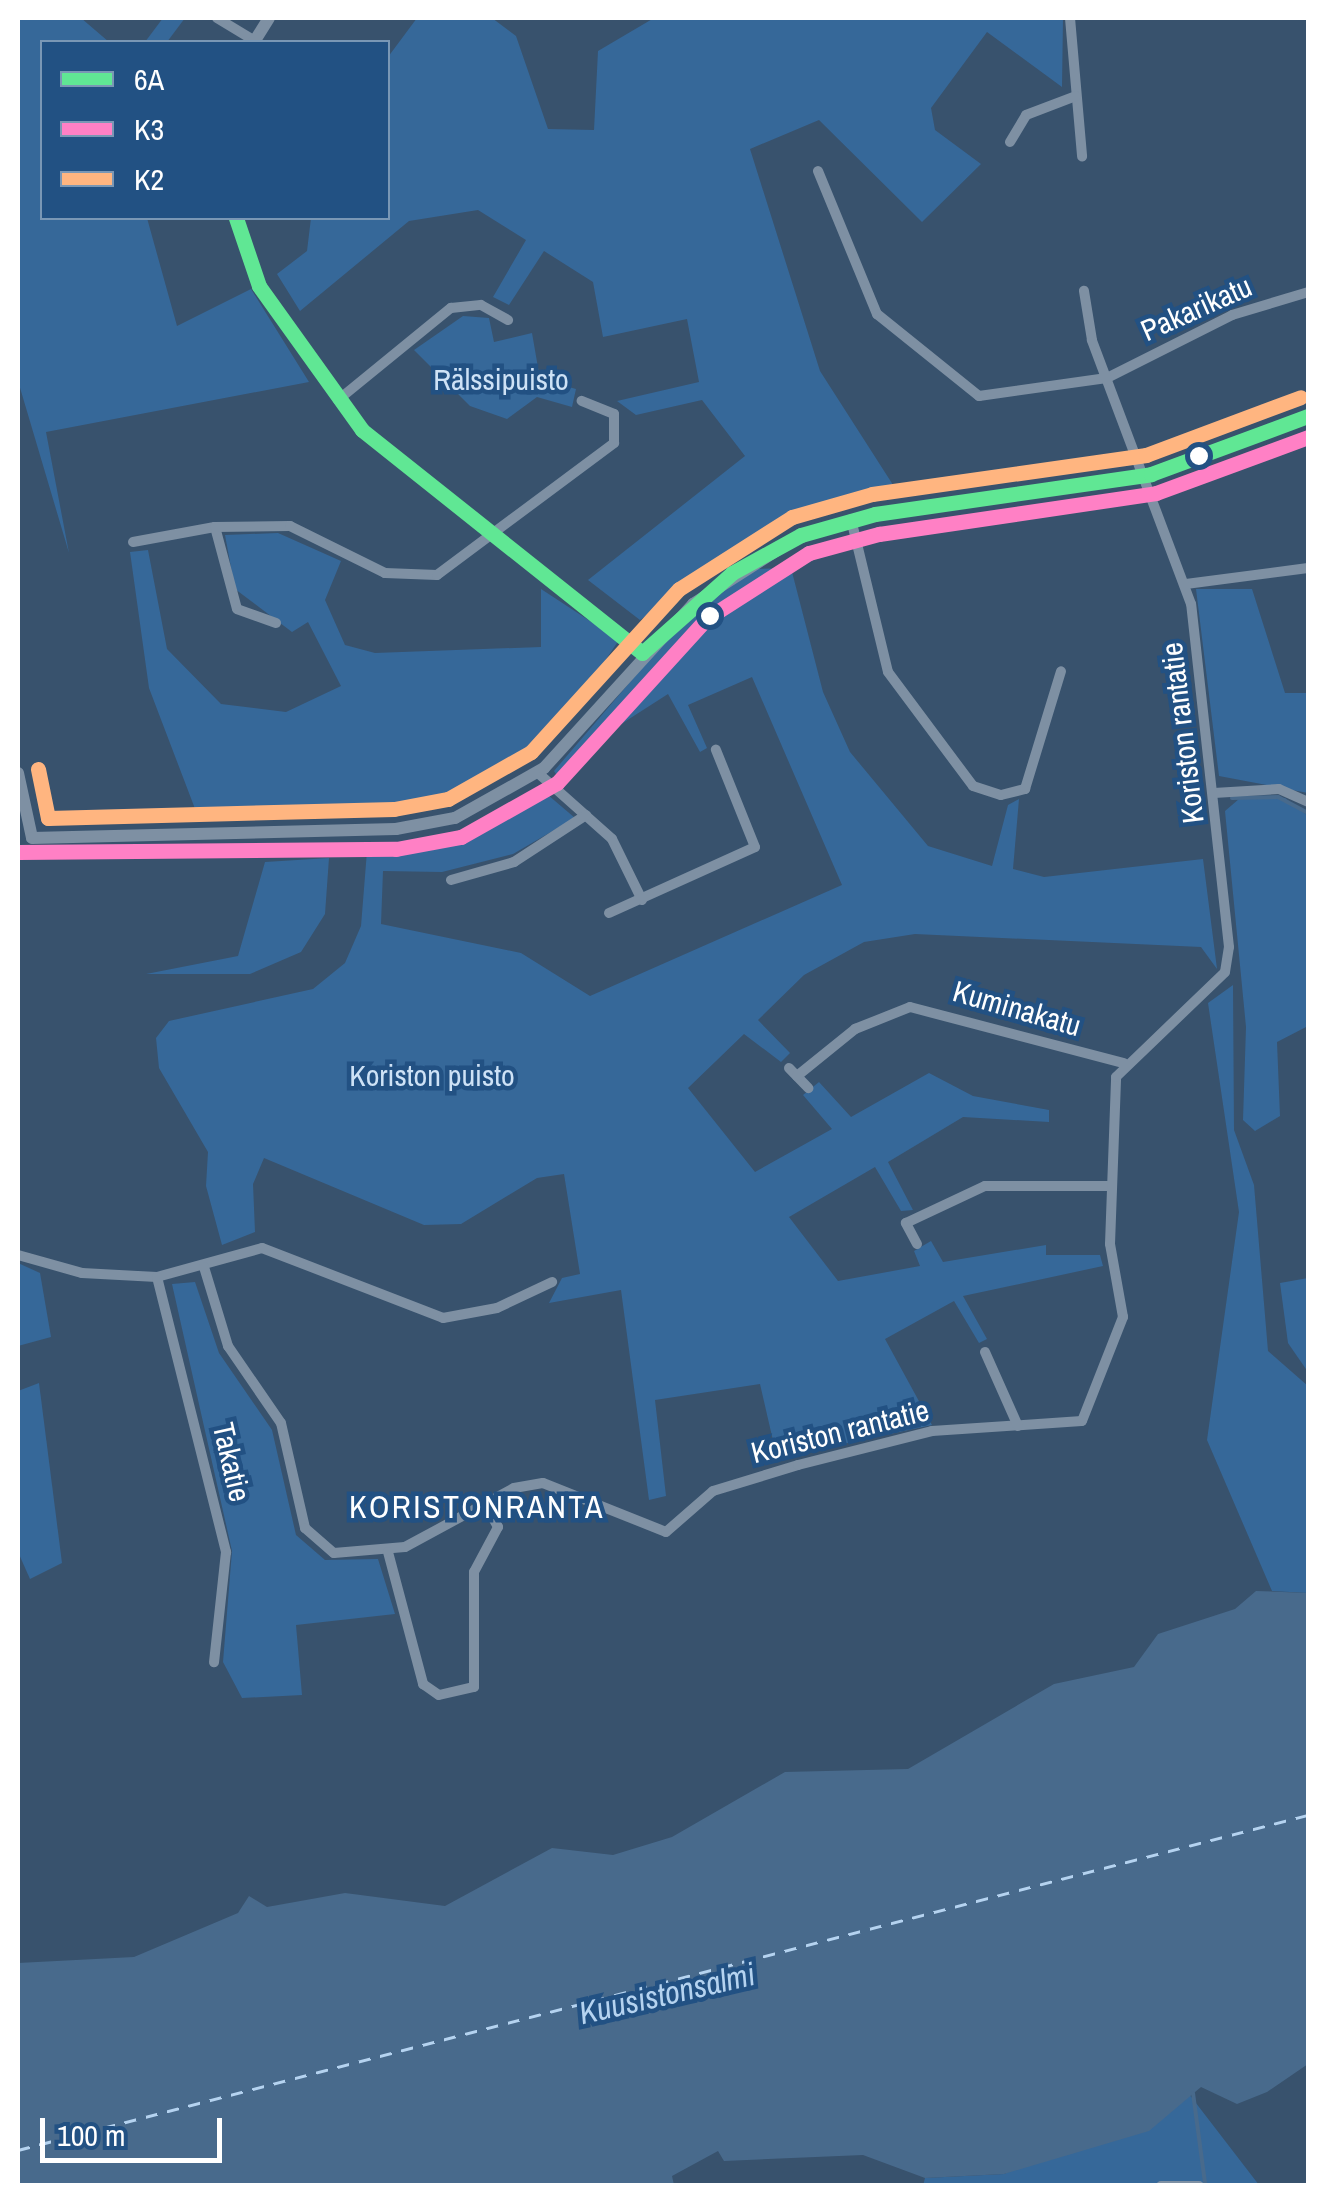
<!DOCTYPE html>
<html>
<head>
<meta charset="utf-8">
<style>
	body { margin:0 }
	#map { position:relative; width:1326px; height:2203px; overflow:hidden; background:#38526d; font-family:"Archivo Narrow",sans-serif }
	div>[style] { position:absolute }
	[style*='--x'] { left:calc(var(--x)*1px); top:calc(var(--y)*1px); width:calc(var(--w)*1px); rotate:calc(var(--a)*1deg) }
	.green>* { inset:0; background:#366899 }
	.water>* { inset:0; background:#486a8c }
	.stream>* { height:4px; margin:-2px; padding:0 2px; transform-origin:2px; border-radius:2px; background:#486a8c }
	.ferry>* { height:2.5px; margin-top:-1.25px; transform-origin:0; background:repeating-linear-gradient(90deg,#b5d3f0 0 12px,transparent 0 22px) }
	.minor>* { height:10px; margin:-5px; padding:0 5px; transform-origin:5px; border-radius:5px; background:#7e90a3 }
	.tertiary>* { height:12px; margin:-6px; padding:0 6px; transform-origin:6px; border-radius:6px; background:#7e90a3 }
	.bus-1>* { height:15px; margin:-7.5px; padding:0 7.5px; transform-origin:7.5px; border-radius:7.5px; background:#60e794 }
	.bus-2>* { height:15px; margin:-7.5px; padding:0 7.5px; transform-origin:7.5px; border-radius:7.5px; background:#ff80c5 }
	.bus-3>* { height:15px; margin:-7.5px; padding:0 7.5px; transform-origin:7.5px; border-radius:7.5px; background:#ffb580 }
	.dots>* { width:28px; height:28px; translate:-50% -50%; box-sizing:border-box; border:5px solid #225183; border-radius:50% }
	span { translate:-50% -50%; white-space:nowrap; text-align:center; line-height:1.15; -webkit-text-stroke:9px #225183; paint-order:stroke }
	.street-label { font-size:30px; color:#fff }
	.park-label { font-size:30px; color:#cee2f6 }
	.neighbourhood-label { font-size:32px; color:#fff; letter-spacing:2.5px }
	.water-label { font-size:32px; color:#b5d3f0; font-style:italic }
	.frame { position:absolute; inset:0; border:20px solid #fff; pointer-events:none }
	.legend { position:absolute; left:40px; top:40px; width:350px; height:180px; box-sizing:border-box; background:#225183; border:2px solid #7a97b5; margin:0; padding:12px 18px; list-style:none; font-size:30px; color:#fff }
	.legend li { display:flex; align-items:center; gap:20px; height:50px }
	.legend b { width:50px; border:2px solid #7a97b5 }
	.scale { position:absolute; left:40px; top:2118px; width:182px; height:45px; box-sizing:border-box; border:5px solid #fff; border-top:0; padding-left:12px; font-size:30px; line-height:35px; white-space:nowrap; color:#fff; -webkit-text-stroke:8px #225183; paint-order:stroke }
</style>
</head>
<body>
<div id="map">
	<div class="green">
		<i style="clip-path:polygon(18px 18px,81px 18px,109px 42px,42px 42px,42px 218px,147px 218px,177px 326px,251px 289px,309px 382px,46px 432px,69px 553px,18px 381px)"></i>
		<i style="clip-path:polygon(163px 18px,185px 18px,167px 42px,145px 42px)"></i>
		<i style="clip-path:polygon(417px 18px,492px 18px,516px 36px,548px 129px,594px 130px,598px 51px,654px 18px,1063px 18px,1062px 87px,987px 32px,931px 108px,935px 130px,981px 164px,922px 222px,819px 120px,750px 149px,820px 371px,895px 488px,777px 526px,640px 620px,588px 580px,745px 456px,702px 400px,636px 415px,617px 401px,699px 382px,687px 319px,603px 337px,593px 282px,544px 251px,509px 305px,493px 297px,526px 240px,478px 210px,409px 221px,300px 311px,277px 274px,307px 251px,311px 218px,388px 218px,388px 57px)"></i>
		<i style="clip-path:polygon(463px 316px,489px 318px,494px 342px,532px 333px,540px 379px,576px 389px,572px 407px,537px 397px,507px 419px,470px 406px,414px 350px)"></i>
		<i style="clip-path:polygon(278px 533px,341px 561px,325px 600px,345px 645px,375px 653px,541px 647px,541px 589px,619px 640px,567px 717px,490px 778px,404px 806px,197px 814px,149px 688px,130px 552px,148px 550px,167px 649px,221px 704px,286px 712px,341px 686px,308px 622px,292px 632px,235px 589px,225px 535px)"></i>
		<i style="clip-path:polygon(791px 568px,823px 692px,850px 752px,928px 846px,992px 866px,1008px 805px,1019px 799px,1013px 869px,1044px 877px,1203px 859px,1217px 969px,1201px 947px,915px 934px,864px 942px,804px 975px,758px 1020px,790px 1053px,781px 1062px,744px 1034px,688px 1088px,755px 1172px,832px 1129px,803px 1095px,819px 1082px,851px 1117px,929px 1073px,973px 1096px,1049px 1110px,1049px 1122px,963px 1117px,888px 1162px,913px 1210px,901px 1211px,875px 1167px,789px 1217px,838px 1281px,920px 1266px,914px 1251px,931px 1241px,943px 1262px,1046px 1245px,1046px 1255px,1100px 1255px,1103px 1266px,963px 1296px,987px 1339px,979px 1343px,954px 1301px,885px 1339px,932px 1425px,777px 1458px,760px 1384px,655px 1400px,666px 1496px,649px 1500px,621px 1290px,549px 1303px,562px 1278px,580px 1274px,564px 1174px,537px 1178px,461px 1224px,424px 1225px,264px 1158px,253px 1184px,255px 1232px,222px 1245px,206px 1186px,208px 1152px,159px 1068px,156px 1038px,169px 1021px,313px 989px,345px 963px,361px 926px,367px 851px,463px 835px,548px 795px,575px 818px,513px 854px,442px 872px,383px 871px,381px 924px,521px 953px,590px 996px,842px 885px,752px 677px,688px 705px,707px 748px,700px 752px,668px 694px,615px 728px,562px 783px,554px 771px,660px 647px,738px 579px,752px 569px)"></i>
		<i style="clip-path:polygon(1196px 589px,1252px 589px,1285px 693px,1308px 693px,1308px 793px,1219px 776px)"></i>
		<i style="clip-path:polygon(1285px 798px,1308px 816px,1308px 1026px,1277px 1042px,1280px 1116px,1255px 1131px,1243px 1120px,1246px 1027px,1225px 811px,1239px 799px)"></i>
		<i style="clip-path:polygon(329px 858px,325px 914px,301px 952px,250px 974px,146px 974px,238px 956px,265px 862px)"></i>
		<i style="clip-path:polygon(1233px 985px,1234px 1130px,1254px 1185px,1268px 1351px,1308px 1386px,1308px 1593px,1272px 1591px,1207px 1440px,1239px 1212px,1208px 1003px)"></i>
		<i style="clip-path:polygon(18px 1263px,40px 1273px,51px 1337px,18px 1346px)"></i>
		<i style="clip-path:polygon(1308px 1278px,1308px 1372px,1288px 1343px,1280px 1283px)"></i>
		<i style="clip-path:polygon(195px 1282px,219px 1353px,272px 1430px,296px 1535px,325px 1560px,378px 1559px,395px 1614px,296px 1625px,302px 1695px,242px 1698px,223px 1662px,232px 1551px,172px 1284px)"></i>
		<i style="clip-path:polygon(39px 1383px,62px 1563px,30px 1579px,18px 1552px,18px 1391px)"></i>
		<i style="clip-path:polygon(1189px 2094px,1259px 2185px,923px 2186px,925px 2178px,1004px 2174px)"></i>
	</div>
	<div class="water">
		<i style="clip-path:polygon(1256px 1591px,1308px 1593px,1308px 2064px,1267px 2092px,1237px 2104px,1201px 2087px,1149px 2131px,1004px 2174px,925px 2178px,863px 2155px,724px 2161px,718px 2151px,672px 2176px,674px 2185px,18px 2185px,18px 1963px,134px 1957px,238px 1913px,249px 1896px,267px 1907px,345px 1893px,445px 1906px,552px 1848px,613px 1855px,672px 1837px,785px 1772px,908px 1769px,1054px 1684px,1134px 1667px,1158px 1634px,1235px 1609px)"></i>
	</div>
	<div class="stream">
		<i style="--x:1232;--y:798;--w:46;--a:-1.2"></i>
		<i style="--x:1278;--y:797;--w:34;--a:28"></i>
		<i style="--x:1193;--y:2093;--w:91;--a:82.4"></i>
	</div>
	<div class="ferry">
		<i style="--x:18;--y:2150;--w:1333;--a:-14.56"></i>
	</div>
	<div class="minor">
		<i style="--x:217;--y:18;--w:44;--a:31.2"></i>
		<i style="--x:1070;--y:18;--w:139;--a:85"></i>
		<i style="--x:1010;--y:142;--w:31;--a:-59"></i>
		<i style="--x:1026;--y:115;--w:53;--a:-20.8"></i>
		<i style="--x:818;--y:171;--w:155;--a:67.6"></i>
		<i style="--x:877;--y:314;--w:131;--a:38.8"></i>
		<i style="--x:979;--y:396;--w:129;--a:-8"></i>
		<i style="--x:1107;--y:378;--w:140;--a:-26.7"></i>
		<i style="--x:1232;--y:315;--w:79;--a:-16.8"></i>
		<i style="--x:338;--y:400;--w:146;--a:-39.2"></i>
		<i style="--x:451;--y:308;--w:30;--a:-6"></i>
		<i style="--x:481;--y:305;--w:31;--a:29"></i>
		<i style="--x:851;--y:519;--w:157;--a:76.4"></i>
		<i style="--x:888;--y:672;--w:142;--a:53.3"></i>
		<i style="--x:973;--y:786;--w:29;--a:18"></i>
		<i style="--x:1001;--y:795;--w:25;--a:-14"></i>
		<i style="--x:1025;--y:789;--w:123;--a:-73"></i>
		<i style="--x:133;--y:542;--w:83;--a:-10.4"></i>
		<i style="--x:1186;--y:584;--w:123;--a:-7.5"></i>
		<i style="--x:276;--y:623;--w:41;--a:-160.3"></i>
		<i style="--x:237;--y:609;--w:85;--a:-105"></i>
		<i style="--x:215;--y:527;--w:75;--a:-0.8"></i>
		<i style="--x:290;--y:526;--w:106;--a:26.3"></i>
		<i style="--x:385;--y:573;--w:52;--a:2.2"></i>
		<i style="--x:437;--y:575;--w:221;--a:-36.7"></i>
		<i style="--x:614;--y:443;--w:29;--a:-90"></i>
		<i style="--x:614;--y:414;--w:35;--a:-158"></i>
		<i style="--x:538;--y:773;--w:99;--a:41.7"></i>
		<i style="--x:612;--y:839;--w:68;--a:63.8"></i>
		<i style="--x:1214;--y:793;--w:65;--a:-3.5"></i>
		<i style="--x:1279;--y:789;--w:32;--a:24"></i>
		<i style="--x:451;--y:880;--w:66;--a:-15.9"></i>
		<i style="--x:514;--y:862;--w:86;--a:-33.1"></i>
		<i style="--x:609;--y:913;--w:160;--a:-24.3"></i>
		<i style="--x:755;--y:847;--w:105;--a:-111.9"></i>
		<i style="--x:789;--y:1068;--w:28;--a:46"></i>
		<i style="--x:797;--y:1076;--w:75;--a:-39"></i>
		<i style="--x:855;--y:1029;--w:59;--a:-21.8"></i>
		<i style="--x:910;--y:1007;--w:221;--a:14.7"></i>
		<i style="--x:917;--y:1244;--w:24;--a:-118"></i>
		<i style="--x:906;--y:1223;--w:87;--a:-25.1"></i>
		<i style="--x:985;--y:1186;--w:126;--a:0"></i>
		<i style="--x:18;--y:1255;--w:66;--a:15.7"></i>
		<i style="--x:82;--y:1273;--w:75;--a:3.1"></i>
		<i style="--x:157;--y:1277;--w:109;--a:-15.4"></i>
		<i style="--x:262;--y:1248;--w:194;--a:21.1"></i>
		<i style="--x:443;--y:1318;--w:55;--a:-10.5"></i>
		<i style="--x:497;--y:1308;--w:61;--a:-25.3"></i>
		<i style="--x:204;--y:1267;--w:83;--a:73.1"></i>
		<i style="--x:228;--y:1346;--w:93;--a:55.5"></i>
		<i style="--x:281;--y:1423;--w:108;--a:77.1"></i>
		<i style="--x:305;--y:1528;--w:38;--a:41"></i>
		<i style="--x:334;--y:1553;--w:71;--a:-4.8"></i>
		<i style="--x:405;--y:1547;--w:124;--a:-28.4"></i>
		<i style="--x:514;--y:1488;--w:29;--a:-10"></i>
		<i style="--x:543;--y:1483;--w:132;--a:21.7"></i>
		<i style="--x:666;--y:1532;--w:62;--a:-41.1"></i>
		<i style="--x:713;--y:1491;--w:89;--a:-17"></i>
		<i style="--x:798;--y:1465;--w:138;--a:-14.2"></i>
		<i style="--x:932;--y:1431;--w:150;--a:-3.8"></i>
		<i style="--x:1082;--y:1421;--w:112;--a:-68.5"></i>
		<i style="--x:1123;--y:1317;--w:74;--a:-100.1"></i>
		<i style="--x:1110;--y:1244;--w:167;--a:-87.9"></i>
		<i style="--x:1116;--y:1077;--w:151;--a:-43.9"></i>
		<i style="--x:1225;--y:972;--w:25;--a:-81"></i>
		<i style="--x:1229;--y:947;--w:345;--a:-96.3"></i>
		<i style="--x:1191;--y:604;--w:282;--a:-110.6"></i>
		<i style="--x:1092;--y:340;--w:50;--a:-99.3"></i>
		<i style="--x:157;--y:1277;--w:284;--a:75.9"></i>
		<i style="--x:226;--y:1552;--w:111;--a:96.2"></i>
		<i style="--x:985;--y:1352;--w:81;--a:66"></i>
		<i style="--x:388;--y:1552;--w:137;--a:75.1"></i>
		<i style="--x:423;--y:1684;--w:19;--a:35"></i>
		<i style="--x:439;--y:1695;--w:36;--a:-13"></i>
		<i style="--x:474;--y:1687;--w:115;--a:-90"></i>
		<i style="--x:474;--y:1572;--w:51;--a:-61.9"></i>
		<i style="--x:498;--y:1527;--w:29;--a:-119"></i>
		<i style="--x:1161;--y:2186;--w:38;--a:0"></i>
	</div>
	<div class="tertiary">
		<i style="--x:254;--y:42;--w:28;--a:-58"></i>
		<i style="--x:236;--y:218;--w:72;--a:71.3"></i>
		<i style="--x:259;--y:286;--w:177;--a:54.4"></i>
		<i style="--x:362;--y:430;--w:358;--a:38.5"></i>
		<i style="--x:18;--y:773;--w:66;--a:77.8"></i>
		<i style="--x:32;--y:838;--w:364;--a:-1.4"></i>
		<i style="--x:396;--y:829;--w:60;--a:-10.6"></i>
		<i style="--x:455;--y:818;--w:102;--a:-29.3"></i>
		<i style="--x:544;--y:768;--w:222;--a:-47.7"></i>
		<i style="--x:693;--y:604;--w:128;--a:-32.6"></i>
		<i style="--x:801;--y:535;--w:77;--a:-15.8"></i>
		<i style="--x:875;--y:514;--w:279;--a:-8.2"></i>
		<i style="--x:1151;--y:474;--w:167;--a:-20.3"></i>
	</div>
	<div class="bus-1">
		<i style="--x:236;--y:218;--w:72;--a:71.3"></i>
		<i style="--x:259;--y:286;--w:177;--a:54.4"></i>
		<i style="--x:362;--y:430;--w:358;--a:38.5"></i>
		<i style="--x:642;--y:653;--w:120;--a:-41.6"></i>
		<i style="--x:732;--y:573;--w:79;--a:-28.8"></i>
		<i style="--x:801;--y:535;--w:77;--a:-15.8"></i>
		<i style="--x:875;--y:514;--w:279;--a:-8.2"></i>
		<i style="--x:1151;--y:474;--w:167;--a:-20.3"></i>
	</div>
	<div class="bus-2">
		<i style="--x:18;--y:852;--w:378;--a:-0.5"></i>
		<i style="--x:396;--y:849;--w:66;--a:-10.5"></i>
		<i style="--x:461;--y:837;--w:110;--a:-29.4"></i>
		<i style="--x:557;--y:783;--w:222;--a:-47.7"></i>
		<i style="--x:706;--y:619;--w:122;--a:-32.7"></i>
		<i style="--x:809;--y:553;--w:73;--a:-15.2"></i>
		<i style="--x:879;--y:534;--w:280;--a:-8.4"></i>
		<i style="--x:1156;--y:493;--w:162;--a:-20.2"></i>
	</div>
	<div class="bus-3">
		<i style="--x:38;--y:769;--w:50;--a:78.5"></i>
		<i style="--x:48;--y:818;--w:346;--a:-1.5"></i>
		<i style="--x:394;--y:809;--w:55;--a:-10.5"></i>
		<i style="--x:448;--y:799;--w:95;--a:-29.5"></i>
		<i style="--x:531;--y:752;--w:220;--a:-47.8"></i>
		<i style="--x:679;--y:589;--w:134;--a:-32.5"></i>
		<i style="--x:792;--y:517;--w:83;--a:-16"></i>
		<i style="--x:872;--y:494;--w:277;--a:-8.1"></i>
		<i style="--x:1146;--y:455;--w:165;--a:-20.5"></i>
	</div>
	<div class="dots">
		<i style="left:1199px;top:456px;background:#fff"></i>
		<i style="left:710px;top:616px;background:#fff"></i>
	</div>
	<div class="street-label">
		<span style="left:1196px;top:308px;rotate:-24deg">Pakarikatu</span>
		<span style="left:1182px;top:733px;rotate:-97deg">Koriston rantatie</span>
		<span style="left:1017px;top:1008px;rotate:16deg">Kuminakatu</span>
		<span style="left:840px;top:1431px;rotate:-14deg">Koriston rantatie</span>
		<span style="left:232px;top:1462px;rotate:77deg">Takatie</span>
	</div>
	<div class="park-label">
		<span style="left:501px;top:379px">Rälssipuisto</span>
		<span style="left:432px;top:1075px">Koriston puisto</span>
	</div>
	<div class="neighbourhood-label">
		<span style="left:477px;top:1507px">KORISTONRANTA</span>
	</div>
	<div class="water-label">
		<span style="left:667px;top:1994px;rotate:-13deg">Kuusistonsalmi</span>
	</div>
	<div class="frame"></div>
	<ul class="legend">
	<li><b style="height:12px;background:#60e794"></b>6A</li>
	<li><b style="height:12px;background:#ff80c5"></b>K3</li>
	<li><b style="height:12px;background:#ffb580"></b>K2</li>
	</ul>
	<div class="scale">100 m</div>
</div>
</body>
</html>
